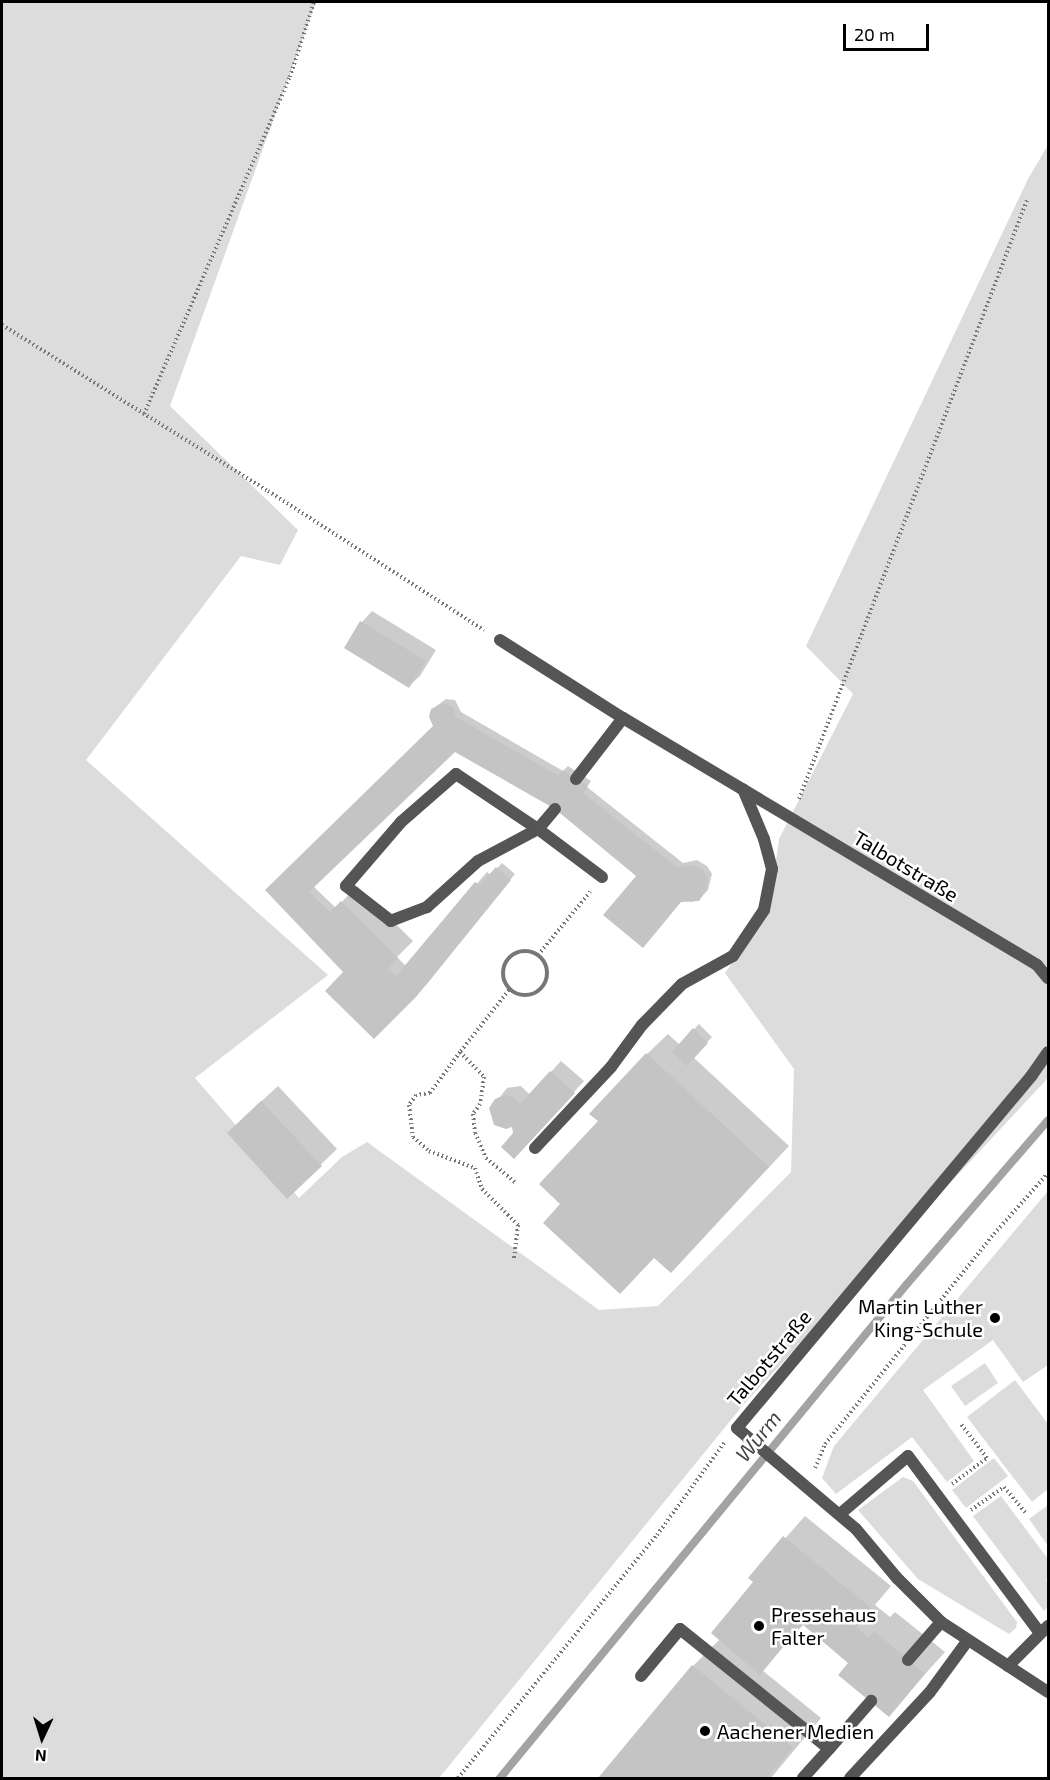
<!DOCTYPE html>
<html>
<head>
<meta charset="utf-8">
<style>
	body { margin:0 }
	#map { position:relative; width:1050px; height:1780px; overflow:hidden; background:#fff; font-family:"Exo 2",sans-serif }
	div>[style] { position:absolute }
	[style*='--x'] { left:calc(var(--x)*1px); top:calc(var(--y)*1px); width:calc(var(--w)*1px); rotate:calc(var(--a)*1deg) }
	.green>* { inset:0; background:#dcdcdc }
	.shadow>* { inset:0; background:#0003 }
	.stream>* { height:8px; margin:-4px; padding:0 4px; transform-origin:4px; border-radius:4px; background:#a3a3a3 }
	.building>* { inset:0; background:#c4c4c4 }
	.path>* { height:4px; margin-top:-2px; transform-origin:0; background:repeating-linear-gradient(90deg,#777 0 1.5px,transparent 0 4.5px) }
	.path>.ring { margin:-2px; padding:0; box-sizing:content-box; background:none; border:4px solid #777; border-radius:50% }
	.service>* { height:12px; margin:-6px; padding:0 6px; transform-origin:6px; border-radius:6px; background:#555 }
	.minor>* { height:12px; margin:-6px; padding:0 6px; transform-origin:6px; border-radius:6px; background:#555 }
	.dots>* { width:16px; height:16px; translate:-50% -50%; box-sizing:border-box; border:3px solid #fff; border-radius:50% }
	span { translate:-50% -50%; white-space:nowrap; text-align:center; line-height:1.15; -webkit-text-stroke:5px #fff; paint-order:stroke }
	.street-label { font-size:20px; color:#000 }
	.poi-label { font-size:20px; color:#000 }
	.right { translate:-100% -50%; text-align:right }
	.left { translate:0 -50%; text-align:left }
	.water-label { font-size:21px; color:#444; font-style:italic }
	.frame { position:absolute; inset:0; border:3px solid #000; pointer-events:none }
	.north { position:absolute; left:12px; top:1708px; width:60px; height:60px; -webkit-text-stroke:4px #fff; paint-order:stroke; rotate:184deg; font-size:16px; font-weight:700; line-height:24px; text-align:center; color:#000 }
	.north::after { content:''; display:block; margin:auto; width:21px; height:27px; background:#000; clip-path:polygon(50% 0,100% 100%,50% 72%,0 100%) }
	.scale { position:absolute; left:843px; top:24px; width:86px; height:27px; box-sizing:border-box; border:3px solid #000; border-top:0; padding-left:8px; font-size:18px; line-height:21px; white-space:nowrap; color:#000; -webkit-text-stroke:4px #fff; paint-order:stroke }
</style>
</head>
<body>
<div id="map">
	<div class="green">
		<i style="clip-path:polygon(2px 2px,316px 2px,170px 406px,298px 530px,280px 565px,241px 556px,86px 760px,328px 975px,195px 1078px,299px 1198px,342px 1157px,367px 1142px,599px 1310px,658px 1306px,791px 1172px,794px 1069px,725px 973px,769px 910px,779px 839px,853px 694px,806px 646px,1028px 179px,1048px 145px,1048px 1078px,744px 1404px,439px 1778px,2px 1778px)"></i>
		<i style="clip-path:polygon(1048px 1191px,1048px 1365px,1023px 1382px,993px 1340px,923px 1390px,974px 1461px,947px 1482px,912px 1437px,836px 1494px,822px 1478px,834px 1446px)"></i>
		<i style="clip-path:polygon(985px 1363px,998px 1383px,965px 1406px,951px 1386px)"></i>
		<i style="clip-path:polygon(1015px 1380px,1048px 1424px,1048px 1489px,1032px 1502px,967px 1417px)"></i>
		<i style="clip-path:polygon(994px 1458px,1008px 1476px,966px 1508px,952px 1490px)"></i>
		<i style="clip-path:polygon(903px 1477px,913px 1481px,1017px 1622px,1016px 1628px,1009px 1634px,918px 1579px,858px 1510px)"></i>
		<i style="clip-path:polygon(1001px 1496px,1048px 1559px,1048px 1578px,1046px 1580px,1048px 1585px,1048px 1607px,1044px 1611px,973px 1516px)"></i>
		<i style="clip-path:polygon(1048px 1505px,1048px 1546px,1029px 1519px)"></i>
	</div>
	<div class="shadow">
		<i style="clip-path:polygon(372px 611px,436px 650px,420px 676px,409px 686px,346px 647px,362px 622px)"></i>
		<i style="clip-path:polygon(446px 699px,455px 700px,461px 712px,563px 771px,568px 766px,591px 781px,587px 787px,683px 863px,697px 860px,707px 866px,712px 874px,708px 890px,703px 895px,692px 902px,681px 900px,638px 876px,556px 808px,455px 750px,313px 886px,336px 908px,357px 886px,413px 941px,397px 957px,406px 966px,487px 872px,491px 875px,502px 863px,515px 874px,427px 984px,374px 1037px,346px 972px,267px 890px,435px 726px,431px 717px,435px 707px)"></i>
		<i style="clip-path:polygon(699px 1024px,712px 1037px,693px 1057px,789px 1146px,691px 1250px,655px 1256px,563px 1204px,600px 1121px,647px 1054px,668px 1034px,680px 1045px)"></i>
		<i style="clip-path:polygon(561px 1061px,584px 1081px,524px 1146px,515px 1134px,513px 1126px,495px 1124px,491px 1108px,507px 1088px,521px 1086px,530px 1095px)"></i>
		<i style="clip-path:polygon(278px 1086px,337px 1149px,287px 1197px,244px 1117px)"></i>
		<i style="clip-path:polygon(805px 1516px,891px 1586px,875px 1605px,890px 1617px,895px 1612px,945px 1652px,889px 1714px,850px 1662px,804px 1624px,762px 1670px,821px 1718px,771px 1778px,600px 1778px,693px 1666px,720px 1639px,755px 1582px,750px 1578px)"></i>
	</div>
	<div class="stream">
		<i style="--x:500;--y:1778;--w:640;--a:-50.52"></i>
		<i style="--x:907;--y:1284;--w:216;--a:-49.3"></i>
	</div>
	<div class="building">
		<i style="clip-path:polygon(360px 621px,426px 661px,409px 688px,344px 648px)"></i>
		<i style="clip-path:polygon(444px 703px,453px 707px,456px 717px,559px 776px,562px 770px,588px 786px,583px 793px,678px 868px,691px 865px,703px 870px,708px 880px,706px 891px,699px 901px,681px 902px,643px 948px,603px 915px,636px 876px,555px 809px,455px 752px,309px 892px,330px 912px,341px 901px,398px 958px,387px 969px,396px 976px,475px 882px,480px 885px,496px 867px,511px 880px,416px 997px,374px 1039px,325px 991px,343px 972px,265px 890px,433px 726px,429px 717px,431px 709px)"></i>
		<i style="clip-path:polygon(693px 1028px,708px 1043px,687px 1066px,672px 1052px)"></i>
		<i style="clip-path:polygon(646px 1053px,769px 1167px,671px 1273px,654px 1258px,620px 1294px,543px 1223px,560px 1204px,539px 1184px,598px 1121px,589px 1114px)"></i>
		<i style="clip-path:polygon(550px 1071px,575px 1093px,514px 1159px,501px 1147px,513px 1133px,512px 1127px,506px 1129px,494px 1125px,489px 1108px,495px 1099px,505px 1095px,515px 1098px,519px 1105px)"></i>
		<i style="clip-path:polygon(261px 1101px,322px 1166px,287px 1199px,227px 1133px)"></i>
		<i style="clip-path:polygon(783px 1536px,871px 1608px,856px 1627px,869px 1638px,874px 1631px,925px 1674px,889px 1717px,838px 1675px,848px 1663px,802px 1624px,760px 1675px,711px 1633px,753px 1582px,748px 1578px)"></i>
		<i style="clip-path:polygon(692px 1665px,793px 1747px,767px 1778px,598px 1778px)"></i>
	</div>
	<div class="path">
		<i style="--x:2;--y:325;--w:314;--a:32"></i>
		<i style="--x:268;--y:491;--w:257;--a:32.8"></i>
		<i style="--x:144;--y:414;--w:367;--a:-66.6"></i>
		<i style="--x:290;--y:77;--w:79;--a:-72.3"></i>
		<i style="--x:799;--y:799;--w:641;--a:-69.16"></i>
		<i class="ring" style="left:503px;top:951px;width:40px;height:40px"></i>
		<i style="--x:538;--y:955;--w:82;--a:-50.5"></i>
		<i style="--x:509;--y:990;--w:79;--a:128.3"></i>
		<i style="--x:460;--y:1052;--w:35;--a:46"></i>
		<i style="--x:484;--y:1077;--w:27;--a:98"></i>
		<i style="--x:480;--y:1104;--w:12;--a:125"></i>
		<i style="--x:473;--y:1114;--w:19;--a:84"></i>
		<i style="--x:475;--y:1133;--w:27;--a:66"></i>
		<i style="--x:486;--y:1158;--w:39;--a:40"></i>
		<i style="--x:460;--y:1052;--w:51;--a:126.2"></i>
		<i style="--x:430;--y:1093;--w:14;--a:172"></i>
		<i style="--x:416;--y:1095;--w:12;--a:125"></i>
		<i style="--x:409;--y:1105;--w:32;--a:83"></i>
		<i style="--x:413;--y:1137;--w:21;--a:41"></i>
		<i style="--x:429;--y:1151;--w:49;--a:20.3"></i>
		<i style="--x:475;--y:1168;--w:22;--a:72"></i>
		<i style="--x:482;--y:1189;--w:51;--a:45"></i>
		<i style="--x:518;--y:1225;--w:35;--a:97"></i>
		<i style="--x:815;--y:1468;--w:26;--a:-67"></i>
		<i style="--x:825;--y:1444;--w:270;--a:-51.2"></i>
		<i style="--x:994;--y:1234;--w:81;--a:-48.5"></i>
		<i style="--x:952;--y:1484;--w:44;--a:-36.6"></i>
		<i style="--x:987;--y:1458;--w:43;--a:-127.4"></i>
		<i style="--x:971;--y:1510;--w:40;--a:-34.9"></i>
		<i style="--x:1004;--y:1487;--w:34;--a:50"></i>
		<i style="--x:458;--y:1778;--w:314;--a:-50.7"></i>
		<i style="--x:657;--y:1535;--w:114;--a:-53.9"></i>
	</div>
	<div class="service">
		<i style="--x:500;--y:640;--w:146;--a:32.4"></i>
		<i style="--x:623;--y:718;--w:482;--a:30.8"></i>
		<i style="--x:1037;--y:965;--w:17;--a:50"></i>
		<i style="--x:576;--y:779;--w:77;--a:-52.4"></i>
		<i style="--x:555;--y:809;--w:26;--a:130"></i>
		<i style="--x:538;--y:829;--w:68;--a:151.9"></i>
		<i style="--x:478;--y:861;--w:69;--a:138"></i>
		<i style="--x:427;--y:907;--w:39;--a:159"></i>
		<i style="--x:391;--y:921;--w:57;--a:-142.1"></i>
		<i style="--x:346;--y:886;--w:84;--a:-49.3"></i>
		<i style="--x:401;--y:822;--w:73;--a:-41.1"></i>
		<i style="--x:456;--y:774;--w:99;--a:33.9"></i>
		<i style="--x:538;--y:829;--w:80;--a:36.9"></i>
		<i style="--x:535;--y:1148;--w:111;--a:-46.8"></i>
		<i style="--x:611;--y:1067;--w:52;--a:-53.6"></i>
		<i style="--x:642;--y:1025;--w:57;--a:-45.7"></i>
		<i style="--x:682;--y:984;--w:58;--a:-28.8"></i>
		<i style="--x:733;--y:956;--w:55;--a:-56"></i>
		<i style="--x:764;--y:910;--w:42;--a:-79"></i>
		<i style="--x:772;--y:869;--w:31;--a:-105"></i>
		<i style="--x:764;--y:839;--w:54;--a:-112.8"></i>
		<i style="--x:840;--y:1514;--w:89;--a:-40.5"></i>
		<i style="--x:908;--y:1456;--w:219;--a:53.3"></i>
		<i style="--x:856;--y:1529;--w:156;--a:-139.7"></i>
		<i style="--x:737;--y:1428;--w:460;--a:-50.1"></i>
		<i style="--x:1032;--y:1075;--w:28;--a:-55"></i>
		<i style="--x:908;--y:1660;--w:50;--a:-49"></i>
		<i style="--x:1008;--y:1666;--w:57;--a:-45"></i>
		<i style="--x:641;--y:1676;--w:61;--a:-50.3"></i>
		<i style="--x:680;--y:1629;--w:191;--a:38.8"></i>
		<i style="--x:829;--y:1749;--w:39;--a:132"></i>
		<i style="--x:829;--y:1749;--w:64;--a:-48.8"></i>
		<i style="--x:850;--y:1778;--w:117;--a:-47.1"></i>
		<i style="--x:930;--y:1692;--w:64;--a:-53.8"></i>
	</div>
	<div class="minor">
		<i style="--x:856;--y:1529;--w:64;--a:50.1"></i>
		<i style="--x:897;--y:1578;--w:62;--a:45"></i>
		<i style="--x:941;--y:1622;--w:128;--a:33.2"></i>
	</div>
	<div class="dots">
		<i style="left:995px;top:1318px;background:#000"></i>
		<i style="left:759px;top:1626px;background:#000"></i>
		<i style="left:705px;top:1731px;background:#000"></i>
	</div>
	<div class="street-label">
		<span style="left:906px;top:866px;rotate:31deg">Talbotstraße</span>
		<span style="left:769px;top:1358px;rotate:-50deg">Talbotstraße</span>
	</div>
	<div class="poi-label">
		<span class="right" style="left:983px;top:1318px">Martin Luther<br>King-Schule</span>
		<span class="left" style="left:771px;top:1626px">Pressehaus<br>Falter</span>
		<span class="left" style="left:717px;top:1731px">Aachener Medien</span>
	</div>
	<div class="water-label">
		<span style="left:758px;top:1436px;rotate:-51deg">Wurm</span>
	</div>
	<div class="frame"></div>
	<div class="north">N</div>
	<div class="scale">20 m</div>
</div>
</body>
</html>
